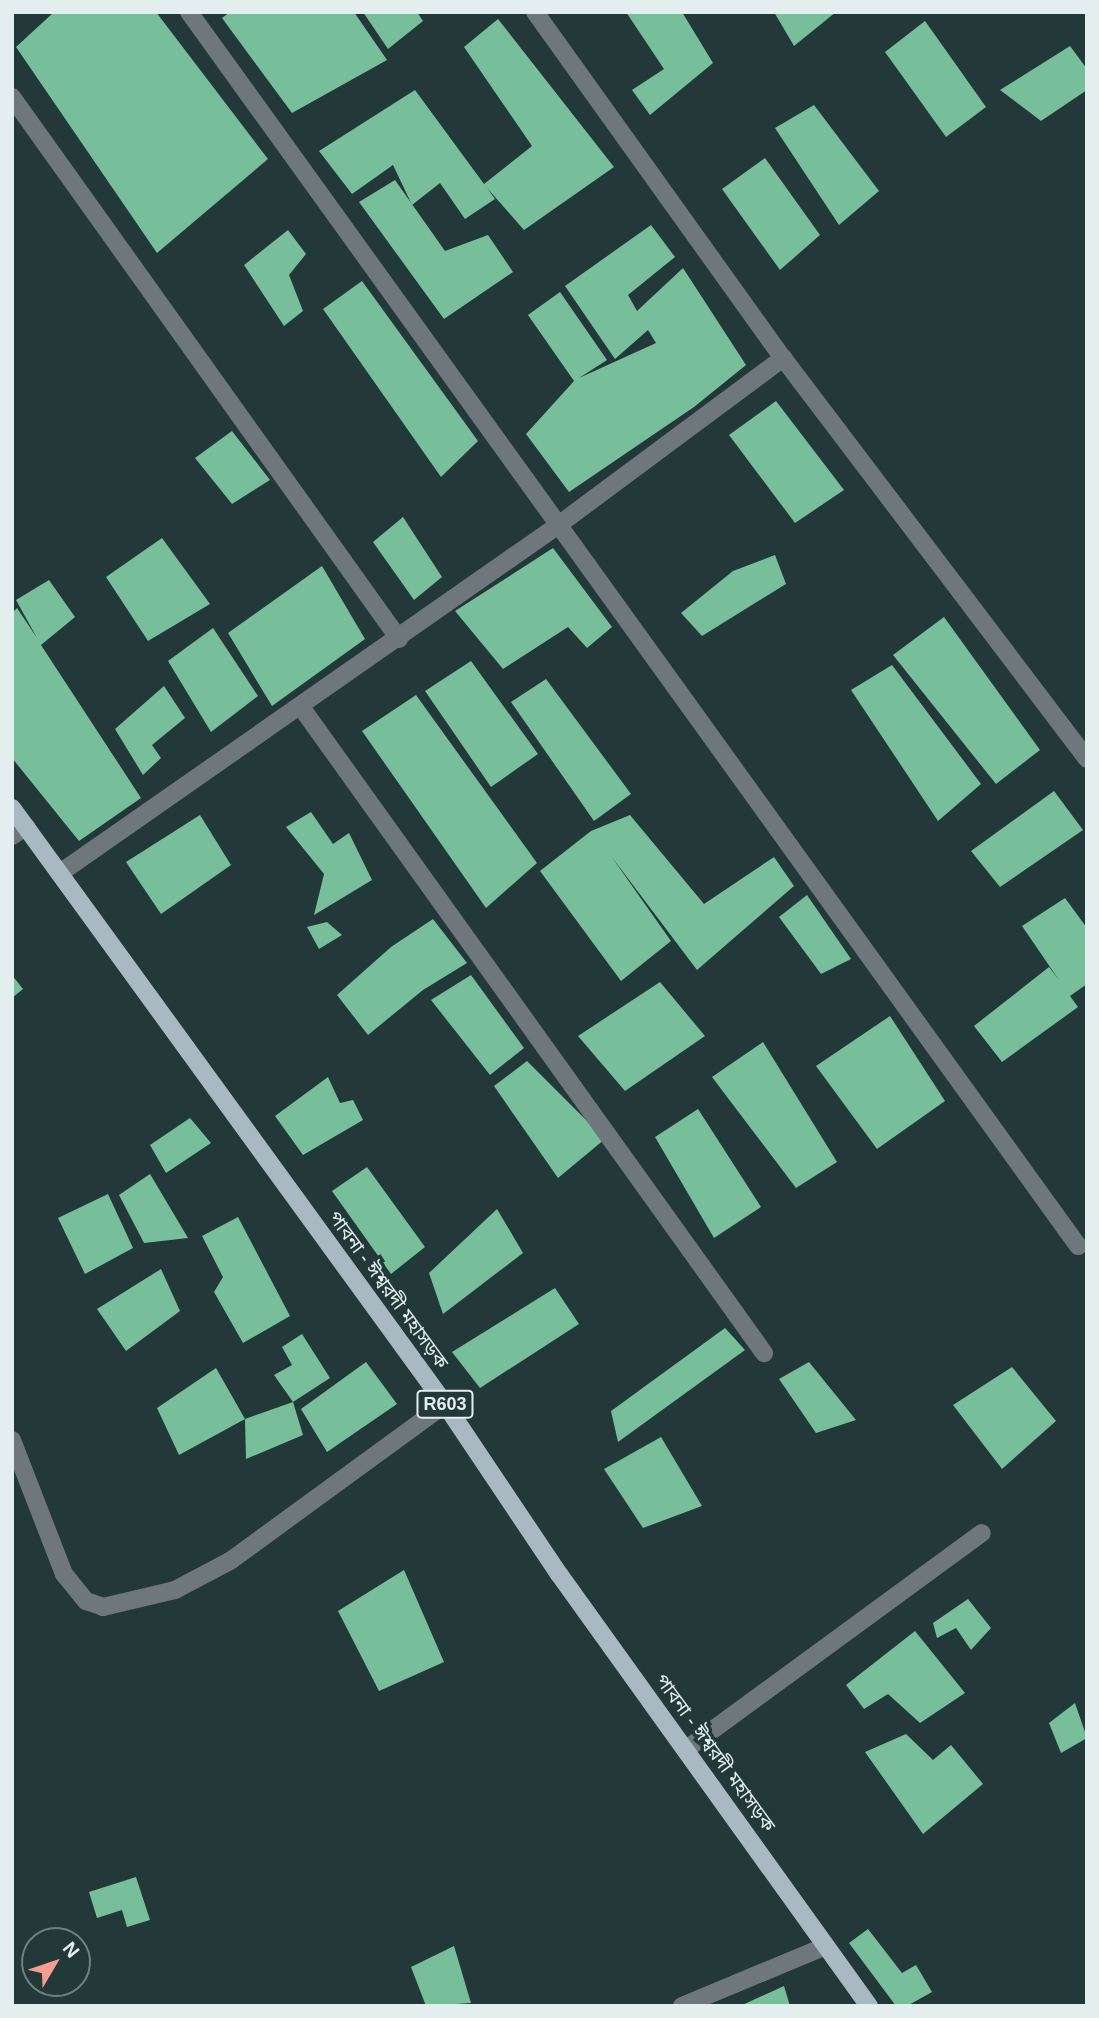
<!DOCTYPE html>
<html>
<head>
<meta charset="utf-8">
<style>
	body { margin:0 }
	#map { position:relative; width:1099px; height:2018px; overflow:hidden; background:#233838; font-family:Arial,"Noto Sans Bengali",sans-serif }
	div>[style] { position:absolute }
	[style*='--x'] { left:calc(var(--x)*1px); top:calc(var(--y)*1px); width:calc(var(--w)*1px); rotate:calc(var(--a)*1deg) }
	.building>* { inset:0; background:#77be9a }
	.minor>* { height:18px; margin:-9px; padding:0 9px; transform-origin:9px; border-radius:9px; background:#6e777b }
	.major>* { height:18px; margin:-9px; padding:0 9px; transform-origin:9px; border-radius:9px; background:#a8b9c1 }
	span { translate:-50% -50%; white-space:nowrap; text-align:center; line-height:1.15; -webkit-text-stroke:7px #233838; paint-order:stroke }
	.shield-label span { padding:2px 5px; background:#233838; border:2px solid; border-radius:5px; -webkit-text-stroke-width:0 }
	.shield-label { font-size:18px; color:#e3efef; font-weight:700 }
	.street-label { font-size:19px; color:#e3efef }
	.frame { position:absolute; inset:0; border:14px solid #e3efef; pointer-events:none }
	.north { position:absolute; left:21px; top:1927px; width:70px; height:70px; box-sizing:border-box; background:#233838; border:2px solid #708181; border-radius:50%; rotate:51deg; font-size:19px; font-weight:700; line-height:28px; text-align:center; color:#e3efef }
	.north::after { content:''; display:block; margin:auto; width:24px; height:32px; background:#f59d8e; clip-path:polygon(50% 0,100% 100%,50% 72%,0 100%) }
</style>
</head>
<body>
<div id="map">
	<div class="building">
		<i style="clip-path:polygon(54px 12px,156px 12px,268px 159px,157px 253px,16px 47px)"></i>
		<i style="clip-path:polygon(230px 12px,354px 12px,387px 60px,292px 113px,222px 18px)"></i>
		<i style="clip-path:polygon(363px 12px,417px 12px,423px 21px,388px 49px)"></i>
		<i style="clip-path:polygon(626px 12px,682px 12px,713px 63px,650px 115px,632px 90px,664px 69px)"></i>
		<i style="clip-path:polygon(774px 12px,836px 12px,794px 46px)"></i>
		<i style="clip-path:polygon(498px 19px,614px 167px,524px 230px,487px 188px,495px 199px,465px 219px,440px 183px,412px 205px,393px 165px,352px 194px,319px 151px,415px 90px,484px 184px,532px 146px,464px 47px)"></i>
		<i style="clip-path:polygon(925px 21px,986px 107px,946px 137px,885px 52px)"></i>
		<i style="clip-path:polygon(1070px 46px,1087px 69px,1087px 90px,1041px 121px,1000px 90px)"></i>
		<i style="clip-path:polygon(814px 105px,879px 191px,839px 225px,775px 128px)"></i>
		<i style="clip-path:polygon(765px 158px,820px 235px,780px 270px,722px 189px)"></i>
		<i style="clip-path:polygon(395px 180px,445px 251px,488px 235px,513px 272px,444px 319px,359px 202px)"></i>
		<i style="clip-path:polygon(651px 225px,675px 257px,628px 295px,637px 311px,683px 268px,746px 365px,694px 407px,569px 492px,526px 434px,574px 381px,528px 315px,560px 292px,607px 360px,579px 378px,656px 343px,648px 330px,615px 359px,565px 286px)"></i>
		<i style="clip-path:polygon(288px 230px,306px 254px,289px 275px,303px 311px,284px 326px,244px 265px)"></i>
		<i style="clip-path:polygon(362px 281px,478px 441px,441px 477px,323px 309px)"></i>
		<i style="clip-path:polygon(776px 401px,844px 490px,795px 523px,729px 435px)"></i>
		<i style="clip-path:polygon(232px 431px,270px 480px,232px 504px,195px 458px)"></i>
		<i style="clip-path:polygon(403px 517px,442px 577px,414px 600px,373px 542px)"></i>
		<i style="clip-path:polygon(162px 538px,210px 604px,148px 641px,106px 577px)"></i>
		<i style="clip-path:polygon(553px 548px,612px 627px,587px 648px,568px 627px,503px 669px,455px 611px)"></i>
		<i style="clip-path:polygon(775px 555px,786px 584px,702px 636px,681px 613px,733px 571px)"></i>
		<i style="clip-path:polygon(322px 566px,365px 639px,272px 706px,228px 633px)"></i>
		<i style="clip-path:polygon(49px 580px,75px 617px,41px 645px,141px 798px,79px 841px,12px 758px,12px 613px,17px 608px,37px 638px,16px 600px)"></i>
		<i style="clip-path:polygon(944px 617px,1040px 750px,996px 784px,893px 655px)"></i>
		<i style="clip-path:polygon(213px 628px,258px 696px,211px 732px,168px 661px)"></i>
		<i style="clip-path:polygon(471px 661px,538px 754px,491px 787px,425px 691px)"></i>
		<i style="clip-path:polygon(892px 665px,981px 784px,938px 821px,851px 690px)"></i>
		<i style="clip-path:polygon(546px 679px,631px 794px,594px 821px,511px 702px)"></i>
		<i style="clip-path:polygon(164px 686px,185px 718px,152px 745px,161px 758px,143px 775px,115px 729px)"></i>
		<i style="clip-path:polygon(416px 695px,537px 863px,486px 908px,362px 731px)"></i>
		<i style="clip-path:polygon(1054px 791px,1083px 830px,1000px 887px,971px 851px)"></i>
		<i style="clip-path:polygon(311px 812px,333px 844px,349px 833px,372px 880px,314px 915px,324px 874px,286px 827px)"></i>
		<i style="clip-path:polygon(200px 815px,231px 865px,161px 914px,126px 862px)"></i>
		<i style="clip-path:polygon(630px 815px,704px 904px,774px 857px,794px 886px,697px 970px,611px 856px,671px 941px,621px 981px,540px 871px,591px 831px)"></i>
		<i style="clip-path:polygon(807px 895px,851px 959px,821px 974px,779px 917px)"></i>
		<i style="clip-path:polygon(1065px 898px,1087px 928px,1087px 984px,1070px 996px,1078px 1007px,1002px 1062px,974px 1026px,1049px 967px,1059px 980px,1022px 926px)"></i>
		<i style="clip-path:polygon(433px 919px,467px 963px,423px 990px,368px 1035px,337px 995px,391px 947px)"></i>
		<i style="clip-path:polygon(327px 922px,342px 935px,319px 949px,307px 927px)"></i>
		<i style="clip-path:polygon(12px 975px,23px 989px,12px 998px)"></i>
		<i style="clip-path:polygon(471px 975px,524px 1048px,490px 1075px,431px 1000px)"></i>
		<i style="clip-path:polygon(660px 982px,705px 1036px,625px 1091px,578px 1036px)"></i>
		<i style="clip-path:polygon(890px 1016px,945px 1101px,877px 1149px,816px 1066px)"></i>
		<i style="clip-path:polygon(763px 1042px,837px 1162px,796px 1188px,712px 1077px)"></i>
		<i style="clip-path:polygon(527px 1061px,605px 1139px,558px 1178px,494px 1086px)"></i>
		<i style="clip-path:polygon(328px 1077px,340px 1103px,353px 1100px,363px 1120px,303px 1155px,275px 1116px)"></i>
		<i style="clip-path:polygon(698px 1109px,761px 1207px,714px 1238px,655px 1137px)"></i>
		<i style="clip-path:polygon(190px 1118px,211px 1143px,166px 1173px,150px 1145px)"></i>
		<i style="clip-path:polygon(367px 1167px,425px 1247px,391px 1274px,332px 1191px)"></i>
		<i style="clip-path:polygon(150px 1174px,188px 1238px,144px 1243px,119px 1195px)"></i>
		<i style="clip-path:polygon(108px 1194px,133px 1248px,85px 1274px,58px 1218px)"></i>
		<i style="clip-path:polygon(497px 1209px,523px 1253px,443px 1314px,429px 1273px)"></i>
		<i style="clip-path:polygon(238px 1217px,290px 1316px,243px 1343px,214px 1292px,223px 1277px,202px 1236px)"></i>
		<i style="clip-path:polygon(161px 1269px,180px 1311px,126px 1351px,97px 1309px)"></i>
		<i style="clip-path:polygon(555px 1288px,579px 1324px,480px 1388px,452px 1352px)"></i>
		<i style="clip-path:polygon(725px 1328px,745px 1350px,618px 1442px,611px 1411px)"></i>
		<i style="clip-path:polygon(302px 1334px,330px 1378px,293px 1402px,274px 1375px,292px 1365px,282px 1347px)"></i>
		<i style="clip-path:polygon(366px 1362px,397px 1404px,327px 1452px,301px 1409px)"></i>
		<i style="clip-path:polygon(809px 1362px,856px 1420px,816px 1433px,779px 1379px)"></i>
		<i style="clip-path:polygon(1012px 1367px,1056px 1421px,1002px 1469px,953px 1405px)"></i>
		<i style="clip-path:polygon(216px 1368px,245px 1419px,179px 1455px,157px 1408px)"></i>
		<i style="clip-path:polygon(293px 1402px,303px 1435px,246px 1459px,245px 1419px)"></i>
		<i style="clip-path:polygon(661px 1437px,702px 1506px,643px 1528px,604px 1469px)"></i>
		<i style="clip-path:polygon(404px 1570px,444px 1662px,379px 1691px,338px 1611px)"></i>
		<i style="clip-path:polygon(968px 1599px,991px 1628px,971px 1650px,956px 1628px,937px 1638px,933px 1623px)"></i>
		<i style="clip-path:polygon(915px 1631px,965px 1693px,920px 1723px,888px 1694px,864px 1709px,846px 1685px)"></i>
		<i style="clip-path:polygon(1075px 1703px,1087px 1738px,1061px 1753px,1049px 1723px)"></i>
		<i style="clip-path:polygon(906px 1734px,933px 1760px,951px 1745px,983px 1784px,923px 1834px,865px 1752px)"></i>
		<i style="clip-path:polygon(136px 1877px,150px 1920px,127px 1927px,122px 1910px,97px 1918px,89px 1892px)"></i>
		<i style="clip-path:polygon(868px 1929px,902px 1973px,916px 1965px,932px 1992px,907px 2006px,896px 2006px,849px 1943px)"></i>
		<i style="clip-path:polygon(454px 1946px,471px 2003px,426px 2006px,411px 1967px)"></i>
		<i style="clip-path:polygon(784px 1986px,790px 2006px,740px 2006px)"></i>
	</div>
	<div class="minor">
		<i style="--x:189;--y:12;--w:1521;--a:54.23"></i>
		<i style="--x:535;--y:12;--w:426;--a:54.4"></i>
		<i style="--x:783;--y:358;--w:503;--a:52.83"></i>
		<i style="--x:12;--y:97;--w:666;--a:54.47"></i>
		<i style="--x:301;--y:707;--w:795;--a:54.37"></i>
		<i style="--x:12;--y:836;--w:17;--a:-33"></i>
		<i style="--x:60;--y:873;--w:606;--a:-34.92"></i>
		<i style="--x:557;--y:526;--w:282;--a:-36.6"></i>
		<i style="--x:12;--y:1440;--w:144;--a:68.8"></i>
		<i style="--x:64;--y:1574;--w:35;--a:51"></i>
		<i style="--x:86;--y:1601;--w:18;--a:19"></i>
		<i style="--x:103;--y:1607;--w:74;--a:-13.3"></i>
		<i style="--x:175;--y:1590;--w:62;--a:-27.8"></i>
		<i style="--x:230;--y:1561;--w:266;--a:-36.1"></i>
		<i style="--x:688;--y:1748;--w:364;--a:-36.2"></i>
		<i style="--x:682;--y:2006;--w:156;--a:-22.6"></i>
	</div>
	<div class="major">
		<i style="--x:12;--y:808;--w:737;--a:54"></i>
		<i style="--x:445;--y:1404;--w:205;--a:56.2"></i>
		<i style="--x:559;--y:1574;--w:532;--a:54.34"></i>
	</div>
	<div class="shield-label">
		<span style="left:445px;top:1404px">R603</span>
	</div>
	<div class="street-label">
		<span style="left:388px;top:1290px;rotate:54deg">পাবনা - ঈশ্বরদী মহাসড়ক</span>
		<span style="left:715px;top:1753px;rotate:54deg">পাবনা - ঈশ্বরদী মহাসড়ক</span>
	</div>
	<div class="frame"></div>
	<div class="north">N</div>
</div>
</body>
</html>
